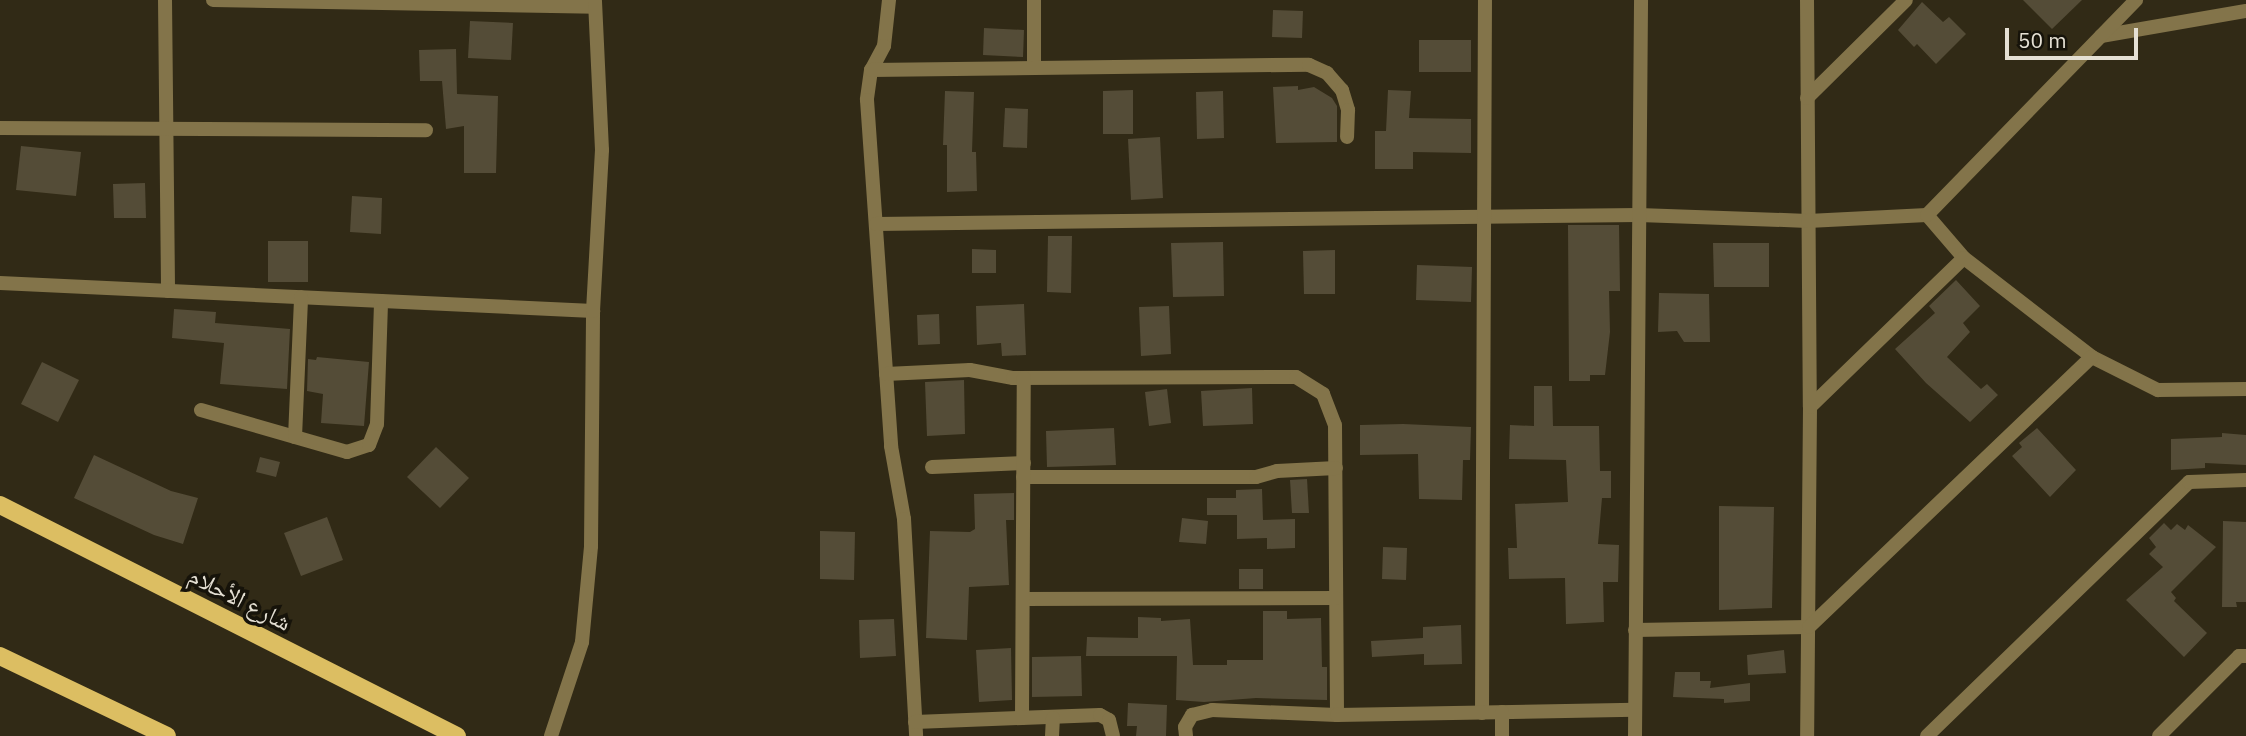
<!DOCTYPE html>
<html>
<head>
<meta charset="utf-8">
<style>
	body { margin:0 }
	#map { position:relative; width:2246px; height:736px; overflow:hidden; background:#312a16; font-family:"IBM Plex Sans","Noto Naskh Arabic",sans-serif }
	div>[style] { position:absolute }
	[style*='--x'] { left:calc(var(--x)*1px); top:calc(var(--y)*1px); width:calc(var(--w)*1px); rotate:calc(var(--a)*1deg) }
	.building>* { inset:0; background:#544c37 }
	.street>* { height:14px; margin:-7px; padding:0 7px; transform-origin:7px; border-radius:7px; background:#83744a }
	.primary>* { height:18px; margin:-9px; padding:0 9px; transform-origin:9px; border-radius:9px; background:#dcbe62 }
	span { translate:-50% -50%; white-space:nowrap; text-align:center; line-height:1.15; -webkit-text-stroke:7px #16130a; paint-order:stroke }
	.street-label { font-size:24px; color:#e5e0d4 }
	.scale { position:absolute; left:2005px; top:28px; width:133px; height:32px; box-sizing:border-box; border:4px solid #e5e0d4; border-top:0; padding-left:9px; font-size:21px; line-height:24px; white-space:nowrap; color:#e5e0d4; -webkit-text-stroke:5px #16130a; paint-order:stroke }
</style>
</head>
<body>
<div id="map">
	<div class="building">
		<i style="clip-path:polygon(2023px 0,2082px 0,2052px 29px)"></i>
		<i style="clip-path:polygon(1922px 2px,1943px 22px,1949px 17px,1966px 34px,1936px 64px,1917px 44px,1914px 47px,1898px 30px)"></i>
		<i style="clip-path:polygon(1273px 10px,1303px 11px,1302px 38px,1272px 37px)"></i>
		<i style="clip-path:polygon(470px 21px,513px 23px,511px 60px,468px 58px)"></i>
		<i style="clip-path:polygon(984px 28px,1024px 30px,1023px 57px,983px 55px)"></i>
		<i style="clip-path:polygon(1419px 40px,1471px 40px,1471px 72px,1419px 72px)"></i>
		<i style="clip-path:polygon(456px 49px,457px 94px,498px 96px,496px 173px,464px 173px,464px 126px,446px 129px,442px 81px,420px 81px,419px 50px)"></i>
		<i style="clip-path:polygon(1298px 86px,1298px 90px,1314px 87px,1332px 98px,1337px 106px,1337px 142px,1276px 143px,1273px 87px)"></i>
		<i style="clip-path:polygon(1133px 90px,1133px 134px,1103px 134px,1103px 91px)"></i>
		<i style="clip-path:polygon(1388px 90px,1411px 91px,1409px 118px,1471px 119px,1471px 153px,1413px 152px,1413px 169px,1375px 169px,1375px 131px,1386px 131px)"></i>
		<i style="clip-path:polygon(945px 91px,974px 92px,972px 152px,976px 152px,977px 191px,947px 192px,947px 145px,943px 145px)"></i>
		<i style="clip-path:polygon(1223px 91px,1224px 138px,1197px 139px,1196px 92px)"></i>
		<i style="clip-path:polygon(1005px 108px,1028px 109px,1027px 148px,1003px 147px)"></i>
		<i style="clip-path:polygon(1160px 137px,1163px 198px,1131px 200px,1128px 139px)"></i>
		<i style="clip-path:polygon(21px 146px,81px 152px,76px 196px,16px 190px)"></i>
		<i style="clip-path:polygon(145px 183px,146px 218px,114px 218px,113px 184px)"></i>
		<i style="clip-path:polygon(352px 196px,382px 198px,381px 234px,350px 232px)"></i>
		<i style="clip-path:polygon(1568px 225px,1619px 225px,1620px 291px,1609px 291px,1610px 332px,1605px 375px,1590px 375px,1590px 381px,1569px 381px)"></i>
		<i style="clip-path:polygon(1048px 236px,1072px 236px,1071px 293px,1047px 292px)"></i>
		<i style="clip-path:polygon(268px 241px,308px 241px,308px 282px,268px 282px)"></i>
		<i style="clip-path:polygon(1223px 242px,1224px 296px,1173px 297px,1171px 243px)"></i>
		<i style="clip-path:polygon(1713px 243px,1769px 243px,1769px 287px,1714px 287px)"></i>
		<i style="clip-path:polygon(972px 249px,996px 250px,996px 273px,972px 273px)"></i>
		<i style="clip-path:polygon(1335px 250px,1335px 294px,1304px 294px,1303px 251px)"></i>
		<i style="clip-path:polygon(1417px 265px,1472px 267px,1471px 302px,1416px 300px)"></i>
		<i style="clip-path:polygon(1956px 280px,1980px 306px,1963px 323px,1970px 332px,1947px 357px,1981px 389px,1987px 384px,1998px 395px,1970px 422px,1926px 383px,1895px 349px,1935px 313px,1929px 306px)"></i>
		<i style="clip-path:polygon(1659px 293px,1709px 294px,1710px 342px,1684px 342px,1677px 331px,1658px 332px)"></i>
		<i style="clip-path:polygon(1024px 304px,1026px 355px,1002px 356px,1001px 343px,977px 345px,976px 306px)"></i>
		<i style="clip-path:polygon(1169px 306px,1171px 354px,1141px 356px,1139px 307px)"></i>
		<i style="clip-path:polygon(174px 309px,216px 312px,215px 323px,290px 329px,287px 389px,220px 384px,224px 343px,172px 338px)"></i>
		<i style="clip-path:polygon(939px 314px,940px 344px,918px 345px,917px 315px)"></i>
		<i style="clip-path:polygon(317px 357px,369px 362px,364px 426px,321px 423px,323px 394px,307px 391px,308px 359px,316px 360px)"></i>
		<i style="clip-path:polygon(42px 362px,79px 380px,58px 422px,21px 404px)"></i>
		<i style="clip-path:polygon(964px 380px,965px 434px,927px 436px,925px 382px)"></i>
		<i style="clip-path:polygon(1534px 386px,1552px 386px,1553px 426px,1599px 426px,1600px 471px,1611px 471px,1611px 498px,1602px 498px,1598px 544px,1619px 545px,1618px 582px,1603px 582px,1604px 622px,1566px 624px,1565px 578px,1509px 579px,1508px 548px,1517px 548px,1515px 504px,1568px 502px,1566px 460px,1509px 459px,1510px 425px,1534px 426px)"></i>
		<i style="clip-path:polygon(1252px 388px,1253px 424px,1203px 426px,1201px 391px)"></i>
		<i style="clip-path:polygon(1167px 389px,1171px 423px,1149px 426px,1145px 392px)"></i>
		<i style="clip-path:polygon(1403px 424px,1471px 427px,1470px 460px,1463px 460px,1462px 500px,1419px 499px,1418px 454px,1360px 455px,1360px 425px)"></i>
		<i style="clip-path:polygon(1114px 428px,1116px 465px,1047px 467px,1046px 431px)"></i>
		<i style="clip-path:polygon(2037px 428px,2076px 470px,2050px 497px,2012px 456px,2022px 447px,2019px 443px)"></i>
		<i style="clip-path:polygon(2222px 433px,2246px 435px,2246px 465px,2205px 463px,2205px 468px,2171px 470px,2171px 439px,2222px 437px)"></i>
		<i style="clip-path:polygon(436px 447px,469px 478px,440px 508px,407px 477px)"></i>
		<i style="clip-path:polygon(94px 455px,171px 491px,198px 498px,183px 544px,154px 535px,74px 498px)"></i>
		<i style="clip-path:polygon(260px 457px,280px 462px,276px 477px,256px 472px)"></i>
		<i style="clip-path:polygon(1307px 479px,1309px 513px,1292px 513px,1290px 480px)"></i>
		<i style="clip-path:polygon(1262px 489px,1263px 520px,1295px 519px,1295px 548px,1267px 549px,1267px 538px,1237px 539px,1237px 515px,1207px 515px,1207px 498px,1236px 498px,1236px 490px)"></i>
		<i style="clip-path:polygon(1014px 493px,1014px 520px,1006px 520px,1009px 585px,969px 587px,967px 640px,926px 638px,930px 531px,970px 532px,975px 529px,974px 494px)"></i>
		<i style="clip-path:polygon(1719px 506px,1774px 507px,1772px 608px,1719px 610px)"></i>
		<i style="clip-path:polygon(327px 517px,343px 560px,301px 576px,284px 533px)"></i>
		<i style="clip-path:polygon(1182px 518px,1208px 521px,1206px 544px,1179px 542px)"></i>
		<i style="clip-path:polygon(2223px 521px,2246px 522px,2246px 602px,2236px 602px,2237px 607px,2222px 607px)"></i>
		<i style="clip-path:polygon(2164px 523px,2171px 530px,2177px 524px,2185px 530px,2188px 525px,2216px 547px,2171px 592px,2176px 598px,2174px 601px,2207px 633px,2184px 657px,2126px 600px,2163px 567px,2149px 554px,2156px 547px,2149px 538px)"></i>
		<i style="clip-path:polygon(820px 531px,855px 532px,854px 580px,820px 579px)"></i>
		<i style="clip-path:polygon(1383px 547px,1407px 548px,1406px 580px,1382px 579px)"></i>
		<i style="clip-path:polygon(1239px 569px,1263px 569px,1263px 589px,1239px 589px)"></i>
		<i style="clip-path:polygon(1263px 611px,1287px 611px,1287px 619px,1321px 618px,1322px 667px,1327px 667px,1327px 700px,1256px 698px,1204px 702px,1176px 700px,1177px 656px,1086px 656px,1087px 637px,1138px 638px,1138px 617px,1161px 618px,1161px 621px,1190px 619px,1193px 665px,1227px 665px,1227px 660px,1263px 660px)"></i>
		<i style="clip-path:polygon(894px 619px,896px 656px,860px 658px,859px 620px)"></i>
		<i style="clip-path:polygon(1461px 625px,1462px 664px,1424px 665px,1424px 654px,1372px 657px,1371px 641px,1423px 638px,1423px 627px)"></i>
		<i style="clip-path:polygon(1011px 648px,1012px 700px,979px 702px,976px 650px)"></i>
		<i style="clip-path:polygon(1784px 650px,1786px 673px,1748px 675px,1747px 655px)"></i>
		<i style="clip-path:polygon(1081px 656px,1082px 696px,1032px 697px,1032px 657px)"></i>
		<i style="clip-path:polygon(1675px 672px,1700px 672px,1700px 681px,1711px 681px,1710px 688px,1750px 683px,1750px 701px,1724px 703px,1724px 699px,1673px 697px)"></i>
		<i style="clip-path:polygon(1128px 703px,1167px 705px,1166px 736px,1136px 736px,1137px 726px,1127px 726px)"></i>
	</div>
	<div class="street">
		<i style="--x:165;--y:0;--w:291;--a:89.4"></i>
		<i style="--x:213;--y:0;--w:382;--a:1"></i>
		<i style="--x:889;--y:0;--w:46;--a:96.2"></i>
		<i style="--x:884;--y:46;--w:27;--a:118"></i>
		<i style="--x:871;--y:70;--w:30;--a:98"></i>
		<i style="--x:867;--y:100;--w:347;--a:86"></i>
		<i style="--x:891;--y:446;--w:74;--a:79.9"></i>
		<i style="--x:904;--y:519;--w:217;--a:86.8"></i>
		<i style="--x:1034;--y:0;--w:68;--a:90"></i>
		<i style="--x:1807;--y:0;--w:407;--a:89.6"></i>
		<i style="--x:1810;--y:407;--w:329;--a:90.5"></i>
		<i style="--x:2101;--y:36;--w:147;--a:-9.8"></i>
		<i style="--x:871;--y:70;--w:438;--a:-0.7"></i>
		<i style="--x:1309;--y:65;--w:20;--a:24"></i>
		<i style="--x:1327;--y:73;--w:23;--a:49"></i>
		<i style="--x:1342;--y:90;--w:21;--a:73"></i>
		<i style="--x:1348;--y:110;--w:27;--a:92"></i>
		<i style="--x:1807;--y:98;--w:139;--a:-44.7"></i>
		<i style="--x:0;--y:128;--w:426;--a:0.3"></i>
		<i style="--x:1927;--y:215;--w:57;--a:49.3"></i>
		<i style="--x:1964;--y:258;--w:162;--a:37.7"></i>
		<i style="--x:2092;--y:357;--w:74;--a:26.6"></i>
		<i style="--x:2158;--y:390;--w:88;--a:-0.7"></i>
		<i style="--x:876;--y:224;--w:763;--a:-0.68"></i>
		<i style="--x:1639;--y:215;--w:169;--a:2"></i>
		<i style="--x:1808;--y:221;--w:119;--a:-2.9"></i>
		<i style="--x:1927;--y:215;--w:300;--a:-45.8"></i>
		<i style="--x:0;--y:283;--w:594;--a:2.7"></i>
		<i style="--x:886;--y:374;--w:84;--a:-2.7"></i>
		<i style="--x:970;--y:370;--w:44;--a:10.5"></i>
		<i style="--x:1013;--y:378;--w:283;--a:-0.2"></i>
		<i style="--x:1296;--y:377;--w:32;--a:32"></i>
		<i style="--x:1323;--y:394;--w:33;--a:69"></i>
		<i style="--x:1335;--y:425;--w:290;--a:89.6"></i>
		<i style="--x:1810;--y:407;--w:214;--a:-44.1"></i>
		<i style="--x:201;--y:410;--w:152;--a:16"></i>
		<i style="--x:347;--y:452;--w:23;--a:-18"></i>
		<i style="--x:369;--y:445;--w:22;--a:-69"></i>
		<i style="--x:377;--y:424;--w:123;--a:-88.1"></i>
		<i style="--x:295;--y:437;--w:140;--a:-87.5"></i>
		<i style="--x:932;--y:467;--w:92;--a:-2.5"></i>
		<i style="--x:1023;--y:477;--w:233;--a:0"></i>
		<i style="--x:1256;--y:477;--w:22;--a:-16"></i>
		<i style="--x:1277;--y:471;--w:59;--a:-2.9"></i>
		<i style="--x:1023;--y:599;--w:313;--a:-0.2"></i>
		<i style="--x:1635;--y:630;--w:174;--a:-1"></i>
		<i style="--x:1809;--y:627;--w:391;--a:-43.7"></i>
		<i style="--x:1482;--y:713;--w:713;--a:-89.76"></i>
		<i style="--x:1022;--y:718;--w:340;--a:-89.7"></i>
		<i style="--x:915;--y:722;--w:185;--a:-2.2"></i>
		<i style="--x:1100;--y:715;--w:10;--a:29"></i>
		<i style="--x:1109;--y:720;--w:16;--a:76"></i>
		<i style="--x:551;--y:736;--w:99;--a:-71.7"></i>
		<i style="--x:582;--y:642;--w:96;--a:-84.6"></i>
		<i style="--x:591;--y:546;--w:235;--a:-89.5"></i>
		<i style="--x:593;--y:311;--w:161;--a:-86.8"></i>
		<i style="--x:602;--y:150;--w:150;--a:-92.7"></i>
		<i style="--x:1052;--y:736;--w:18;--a:-87"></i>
		<i style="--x:1186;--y:736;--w:9;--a:-96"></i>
		<i style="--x:1185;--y:727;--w:14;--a:-60"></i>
		<i style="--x:1192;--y:715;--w:21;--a:-14"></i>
		<i style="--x:1212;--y:710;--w:125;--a:2.3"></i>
		<i style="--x:1337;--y:715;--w:298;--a:-1"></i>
		<i style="--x:1502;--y:736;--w:24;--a:-90"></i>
		<i style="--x:1635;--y:736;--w:736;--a:-89.53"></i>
		<i style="--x:1927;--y:736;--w:365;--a:-44.1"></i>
		<i style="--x:2189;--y:482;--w:57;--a:-2"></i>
		<i style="--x:2159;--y:736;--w:113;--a:-45"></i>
		<i style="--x:2239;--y:656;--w:7;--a:0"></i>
	</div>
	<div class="primary">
		<i style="--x:0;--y:505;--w:512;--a:26.82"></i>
		<i style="--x:0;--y:656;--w:185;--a:25.6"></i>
	</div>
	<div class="street-label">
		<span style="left:240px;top:599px;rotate:27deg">شارع الأحلام</span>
	</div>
	<div class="scale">50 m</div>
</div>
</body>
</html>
